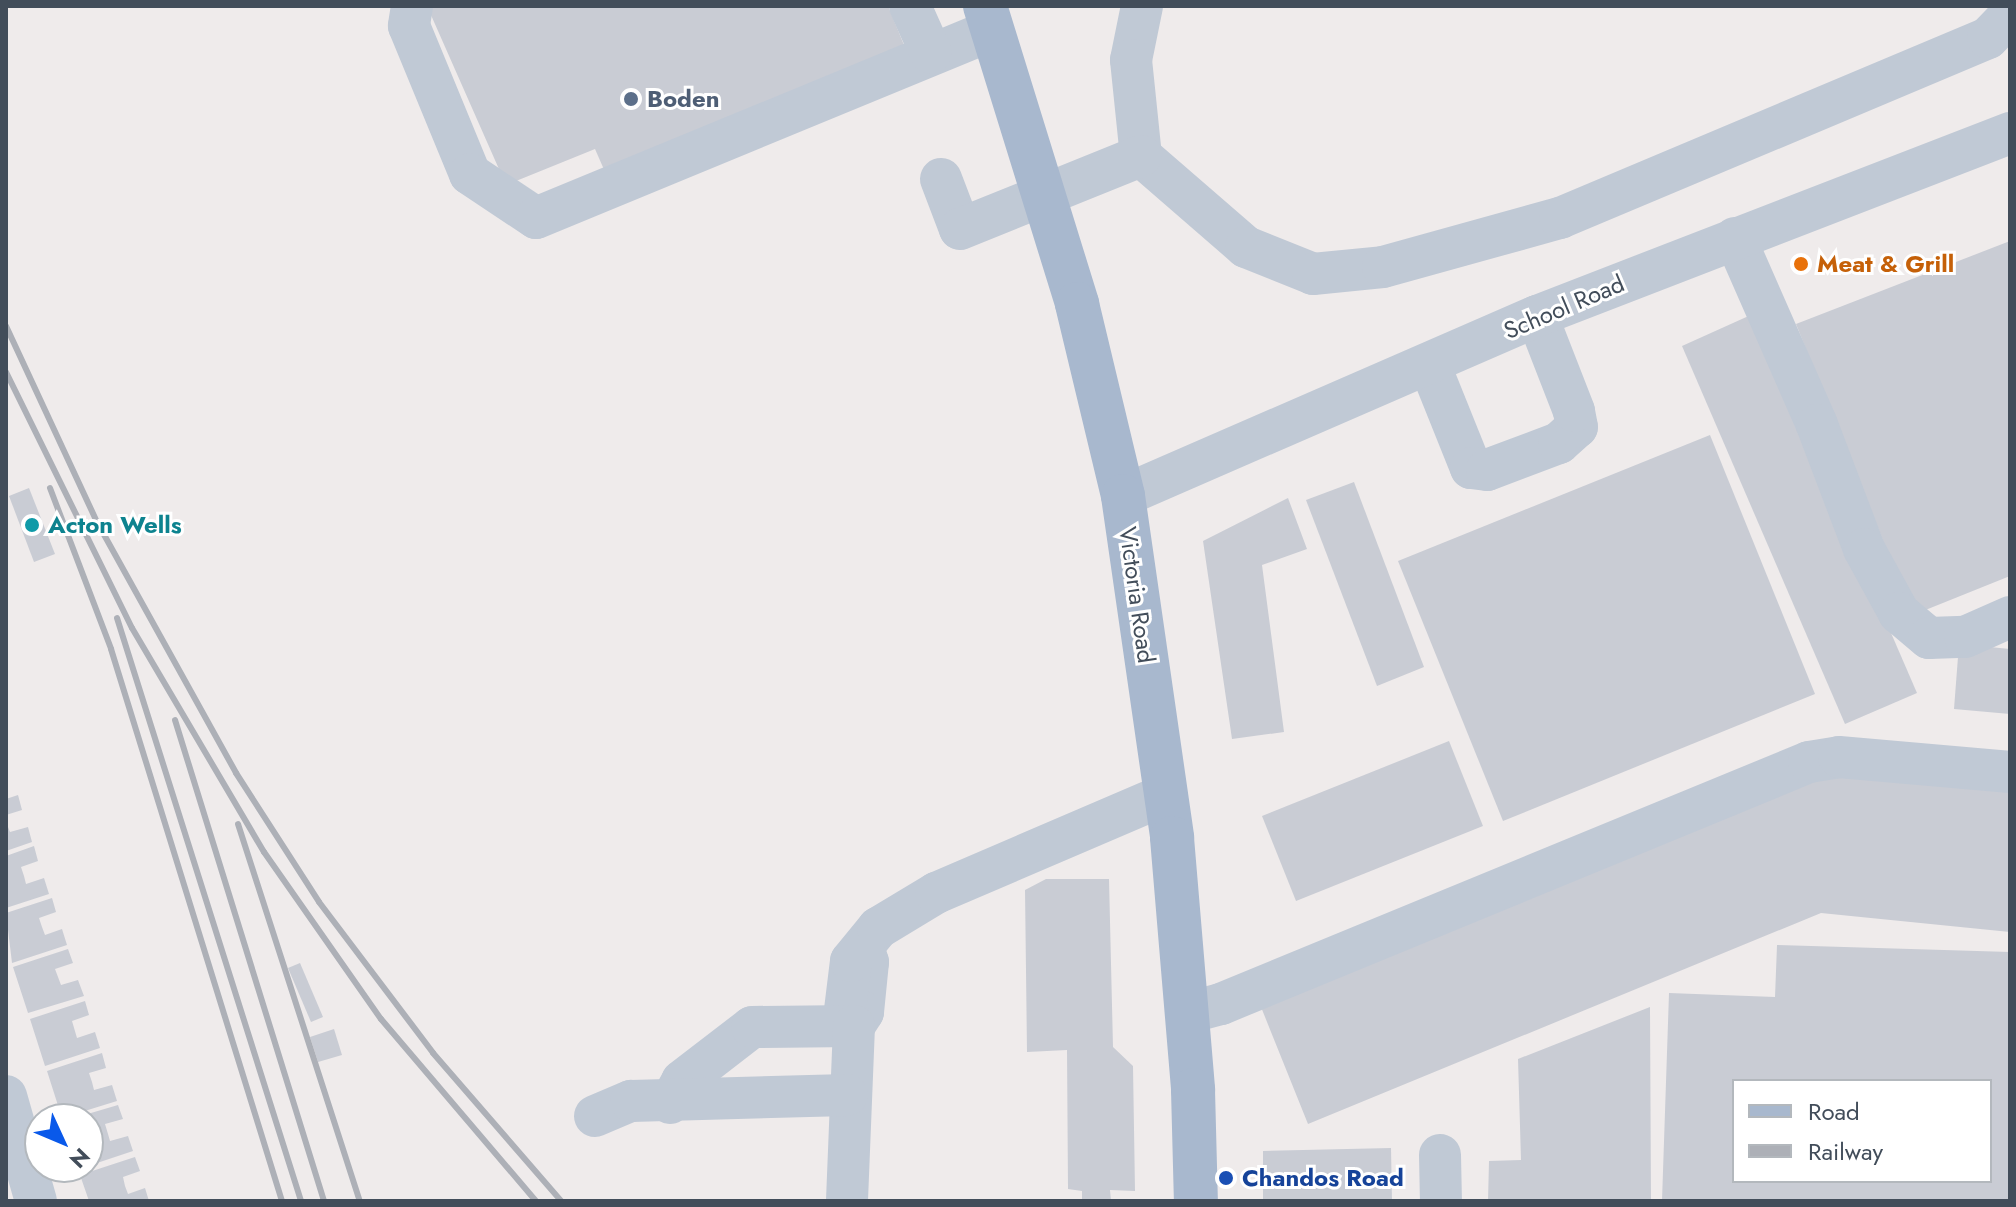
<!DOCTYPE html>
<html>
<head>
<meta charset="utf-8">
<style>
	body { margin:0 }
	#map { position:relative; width:2016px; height:1207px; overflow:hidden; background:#efebeb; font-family:Jost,sans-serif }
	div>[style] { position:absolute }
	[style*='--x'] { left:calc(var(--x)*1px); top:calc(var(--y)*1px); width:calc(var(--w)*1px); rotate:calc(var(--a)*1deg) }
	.building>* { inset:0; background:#c9ccd4 }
	.minor>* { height:42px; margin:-21px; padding:0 21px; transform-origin:21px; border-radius:21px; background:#c0c9d5 }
	.major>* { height:44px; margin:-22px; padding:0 22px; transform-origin:22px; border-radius:22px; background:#a8b8ce }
	.rail>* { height:6px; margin:-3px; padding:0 3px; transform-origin:3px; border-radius:3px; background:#adb0b7 }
	.dots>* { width:22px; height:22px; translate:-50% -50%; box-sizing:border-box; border:4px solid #fff; border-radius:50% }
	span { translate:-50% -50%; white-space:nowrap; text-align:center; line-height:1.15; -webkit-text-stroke:6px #fff; paint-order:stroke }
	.service-label { font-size:24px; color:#4e5e75; font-weight:700 }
	.left { translate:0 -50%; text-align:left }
	.food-label { font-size:24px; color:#c56008; font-weight:700 }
	.street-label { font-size:24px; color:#424d5a }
	.culture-label { font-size:24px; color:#0d838f; font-weight:700 }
	.transit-label { font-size:24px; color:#164399; font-weight:700 }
	.frame { position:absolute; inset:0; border:8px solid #424d5a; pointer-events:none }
	.legend { position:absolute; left:1732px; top:1079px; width:260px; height:104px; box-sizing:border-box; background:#fff; border:2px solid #b3b8bd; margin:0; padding:10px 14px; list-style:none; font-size:24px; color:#424d5a }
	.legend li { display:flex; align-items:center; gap:16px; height:40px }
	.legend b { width:40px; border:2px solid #b3b8bd }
	.north { position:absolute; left:24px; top:1103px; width:80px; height:80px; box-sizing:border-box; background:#fff; border:2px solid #b3b8bd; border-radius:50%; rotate:134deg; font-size:22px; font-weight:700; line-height:32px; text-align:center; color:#424d5a }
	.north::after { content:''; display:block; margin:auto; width:28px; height:36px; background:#0959ea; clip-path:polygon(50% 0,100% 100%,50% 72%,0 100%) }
</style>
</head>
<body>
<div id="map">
	<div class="building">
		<i style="clip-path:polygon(427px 6px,888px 6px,906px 50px,609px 181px,595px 149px,506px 185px)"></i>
		<i style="clip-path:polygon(2010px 241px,2010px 576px,1913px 615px,1796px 324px)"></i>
		<i style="clip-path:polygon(1753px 314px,1917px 693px,1845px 724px,1682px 346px)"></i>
		<i style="clip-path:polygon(1710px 435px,1815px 694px,1503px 821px,1398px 561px)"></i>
		<i style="clip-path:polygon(1354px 482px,1424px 667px,1377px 686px,1306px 500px)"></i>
		<i style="clip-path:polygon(29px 488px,55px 554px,34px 562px,9px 496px)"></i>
		<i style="clip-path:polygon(1288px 498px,1307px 549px,1262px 565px,1284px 732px,1232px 739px,1203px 541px)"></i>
		<i style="clip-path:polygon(1959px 644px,2010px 649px,2010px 714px,1954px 709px)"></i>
		<i style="clip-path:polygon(1449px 741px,1483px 826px,1296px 901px,1262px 816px)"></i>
		<i style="clip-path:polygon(1832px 774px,2010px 791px,2010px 932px,1821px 913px,1308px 1124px,1261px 1007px)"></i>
		<i style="clip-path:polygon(18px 795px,22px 810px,6px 815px,6px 799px)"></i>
		<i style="clip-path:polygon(6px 822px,10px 832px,28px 827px,32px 842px,6px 851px)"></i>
		<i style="clip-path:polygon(34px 846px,38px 861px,21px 867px,24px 876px,26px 884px,44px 878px,49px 894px,6px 908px,6px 856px)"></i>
		<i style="clip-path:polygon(1046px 879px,1109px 879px,1113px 1047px,1133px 1066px,1135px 1191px,1110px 1190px,1111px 1201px,1082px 1201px,1082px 1191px,1068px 1189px,1067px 1050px,1027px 1052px,1025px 890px)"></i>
		<i style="clip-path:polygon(52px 898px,56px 912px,39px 918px,42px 927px,45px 935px,62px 929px,67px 945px,12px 963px,6px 913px)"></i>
		<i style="clip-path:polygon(evenodd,1777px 945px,2010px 952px,2010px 1201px,1662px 1201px,1669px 993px,1775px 997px,1777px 945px,1734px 1081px,1990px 1081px,1990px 1181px,1734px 1181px,1734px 1081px)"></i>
		<i style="clip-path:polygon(68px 949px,73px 963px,55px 969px,61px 985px,78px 980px,84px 996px,28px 1013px,13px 967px)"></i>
		<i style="clip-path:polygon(300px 963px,323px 1017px,311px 1022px,288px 968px)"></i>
		<i style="clip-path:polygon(85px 1001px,89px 1015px,72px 1021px,77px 1038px,95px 1032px,100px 1048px,45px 1066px,30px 1019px)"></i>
		<i style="clip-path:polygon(1650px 1007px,1651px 1201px,1488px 1201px,1489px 1161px,1521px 1160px,1518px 1059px)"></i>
		<i style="clip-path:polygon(334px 1029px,342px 1055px,318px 1062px,310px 1037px)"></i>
		<i style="clip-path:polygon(102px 1053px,106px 1068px,89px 1073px,92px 1082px,94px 1090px,112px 1085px,117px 1101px,62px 1118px,47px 1071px)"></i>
		<i style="clip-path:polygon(118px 1105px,123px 1119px,105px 1124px,108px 1134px,110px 1141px,128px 1136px,133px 1151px,88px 1166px,88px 1119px,74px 1118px)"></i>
		<i style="clip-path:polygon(1391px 1148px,1392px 1201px,1263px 1201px,1263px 1151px)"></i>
		<i style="clip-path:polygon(135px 1157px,140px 1171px,123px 1177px,125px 1186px,128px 1194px,145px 1188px,149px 1201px,89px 1201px,80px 1175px)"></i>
	</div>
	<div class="minor">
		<i style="--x:412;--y:6;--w:20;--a:99"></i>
		<i style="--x:409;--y:26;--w:160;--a:67.6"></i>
		<i style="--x:470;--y:174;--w:79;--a:33.7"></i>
		<i style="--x:536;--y:218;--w:492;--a:-22.4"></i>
		<i style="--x:910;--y:6;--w:51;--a:65.9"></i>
		<i style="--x:1142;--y:6;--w:55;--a:101.5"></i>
		<i style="--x:1131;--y:60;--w:97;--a:84.1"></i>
		<i style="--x:1141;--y:156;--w:139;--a:40.9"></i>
		<i style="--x:1246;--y:247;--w:72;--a:21.9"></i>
		<i style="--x:1313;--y:274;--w:70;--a:-5.7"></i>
		<i style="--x:1383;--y:267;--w:184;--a:-15.5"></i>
		<i style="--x:1560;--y:218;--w:464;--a:-22.8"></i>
		<i style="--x:1988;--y:38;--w:32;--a:-46"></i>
		<i style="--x:941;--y:179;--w:53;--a:69.2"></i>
		<i style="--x:960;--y:229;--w:195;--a:-22"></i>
		<i style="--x:1735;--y:238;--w:204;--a:66.3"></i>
		<i style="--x:1817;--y:425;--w:133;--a:69.2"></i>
		<i style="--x:1864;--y:549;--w:73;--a:61.3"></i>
		<i style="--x:1899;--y:613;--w:39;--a:40"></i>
		<i style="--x:1929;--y:638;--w:36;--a:-2"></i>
		<i style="--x:1965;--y:637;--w:49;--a:-24"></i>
		<i style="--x:1430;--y:366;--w:110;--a:68.1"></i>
		<i style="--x:1471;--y:468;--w:16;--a:7"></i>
		<i style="--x:1487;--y:470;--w:77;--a:-20.6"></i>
		<i style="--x:1559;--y:443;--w:24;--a:-42"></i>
		<i style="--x:1577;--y:427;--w:16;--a:-101"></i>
		<i style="--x:1574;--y:411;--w:102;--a:-111.3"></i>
		<i style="--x:1123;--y:496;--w:451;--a:-23.5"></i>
		<i style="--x:1537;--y:316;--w:507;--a:-21.15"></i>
		<i style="--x:864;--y:950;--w:13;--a:72"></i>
		<i style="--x:868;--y:962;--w:50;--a:95.7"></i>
		<i style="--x:863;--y:1012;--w:17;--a:123"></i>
		<i style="--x:854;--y:1026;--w:18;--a:-119"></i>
		<i style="--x:845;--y:1010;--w:49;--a:-83"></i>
		<i style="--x:851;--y:961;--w:43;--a:-50.7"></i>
		<i style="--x:878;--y:928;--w:68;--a:-31.1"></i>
		<i style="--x:936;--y:893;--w:249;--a:-23.2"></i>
		<i style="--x:1187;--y:1013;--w:35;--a:-15"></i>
		<i style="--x:1221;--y:1004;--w:636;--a:-22.37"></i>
		<i style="--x:1809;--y:762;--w:30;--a:-9"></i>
		<i style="--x:1839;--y:757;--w:172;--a:5"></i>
		<i style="--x:6;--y:1096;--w:109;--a:74.1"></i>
		<i style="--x:670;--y:1103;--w:25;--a:-61"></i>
		<i style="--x:682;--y:1081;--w:88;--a:-37.6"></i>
		<i style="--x:752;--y:1027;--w:102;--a:-0.6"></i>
		<i style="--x:854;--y:1026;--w:175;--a:92.3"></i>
		<i style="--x:595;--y:1116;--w:39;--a:-23"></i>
		<i style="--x:631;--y:1101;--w:216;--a:-1.6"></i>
		<i style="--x:1440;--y:1155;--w:46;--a:88.8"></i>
	</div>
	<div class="major">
		<i style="--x:985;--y:6;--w:312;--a:72.8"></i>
		<i style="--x:1077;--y:304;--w:197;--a:76.5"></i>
		<i style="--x:1123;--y:496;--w:345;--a:81.8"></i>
		<i style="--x:1172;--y:838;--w:253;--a:85.2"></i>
		<i style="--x:1193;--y:1090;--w:111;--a:88.5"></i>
	</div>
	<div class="rail">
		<i style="--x:6;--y:326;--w:216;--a:65.1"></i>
		<i style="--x:97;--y:522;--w:287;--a:61"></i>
		<i style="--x:236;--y:773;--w:153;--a:57.2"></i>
		<i style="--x:319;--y:902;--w:189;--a:52.9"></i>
		<i style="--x:433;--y:1053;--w:196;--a:49.1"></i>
		<i style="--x:6;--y:372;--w:285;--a:63.8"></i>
		<i style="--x:132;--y:628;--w:260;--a:59.5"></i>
		<i style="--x:264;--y:852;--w:204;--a:55"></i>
		<i style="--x:381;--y:1019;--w:239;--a:49.6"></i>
		<i style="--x:50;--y:488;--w:172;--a:69.2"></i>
		<i style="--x:111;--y:649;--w:578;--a:72.79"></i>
		<i style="--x:117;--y:618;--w:611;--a:72.48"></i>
		<i style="--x:175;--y:720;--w:504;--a:72.79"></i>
		<i style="--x:238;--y:824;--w:396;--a:72.1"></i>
	</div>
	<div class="dots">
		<i style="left:631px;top:99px;background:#5c6f8a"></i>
		<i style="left:1801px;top:264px;background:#e8710a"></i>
		<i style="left:32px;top:525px;background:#0f9aa8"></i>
		<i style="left:1226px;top:1178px;background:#1a4fb4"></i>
	</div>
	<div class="service-label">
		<span class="left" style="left:647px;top:99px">Boden</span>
	</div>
	<div class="food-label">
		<span class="left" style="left:1817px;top:264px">Meat &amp; Grill</span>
	</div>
	<div class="street-label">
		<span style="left:1564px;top:307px;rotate:-23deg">School Road</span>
		<span style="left:1137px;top:595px;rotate:82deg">Victoria Road</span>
	</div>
	<div class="culture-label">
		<span class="left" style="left:48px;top:525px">Acton Wells</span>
	</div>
	<div class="transit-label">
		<span class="left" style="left:1242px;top:1178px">Chandos Road</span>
	</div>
	<div class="frame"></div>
	<ul class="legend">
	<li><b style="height:10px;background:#a8b8ce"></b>Road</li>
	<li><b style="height:10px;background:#adb0b7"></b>Railway</li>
	</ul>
	<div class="north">N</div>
</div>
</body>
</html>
